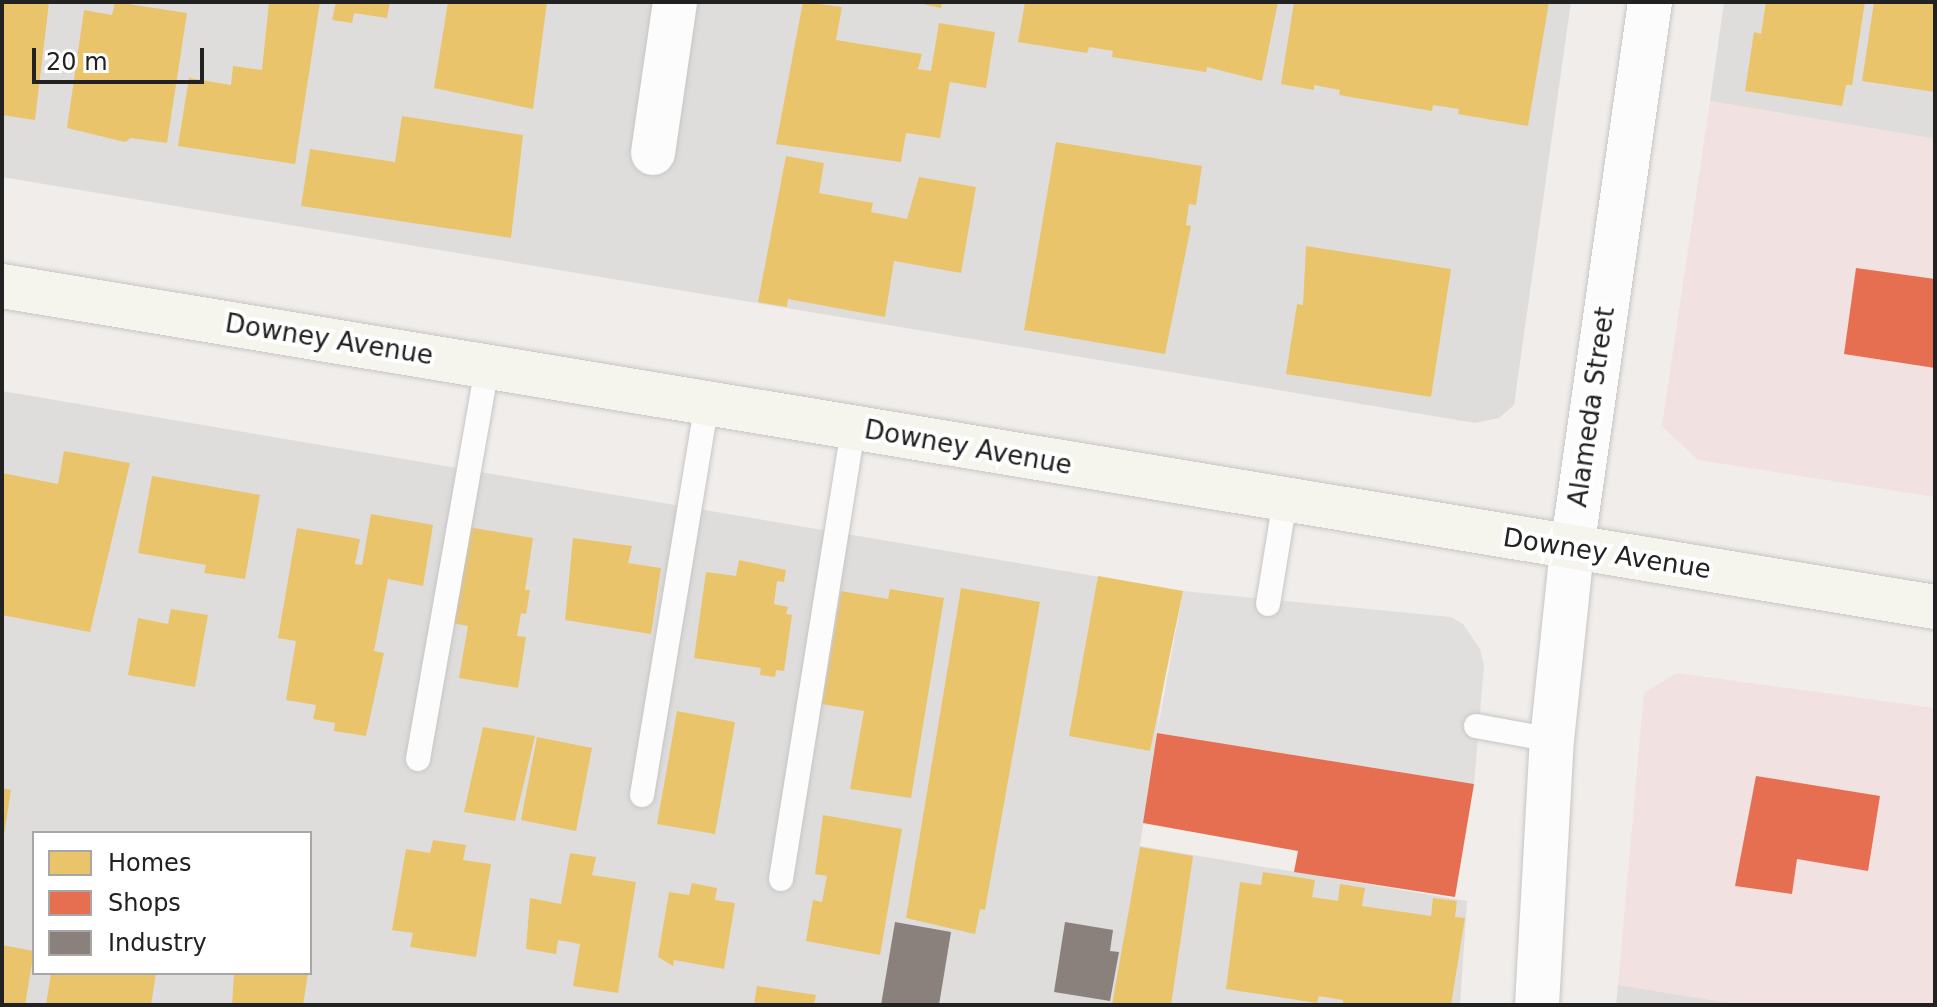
<!DOCTYPE html>
<html>
<head>
<meta charset="utf-8">
<style>
	body { margin:0 }
	#map { position:relative; width:1937px; height:1007px; overflow:hidden; background:#f0edea; font-family:"DejaVu Sans",sans-serif }
	div>[style] { position:absolute }
	[style*='--x'] { left:calc(var(--x)*1px); top:calc(var(--y)*1px); width:calc(var(--w)*1px); rotate:calc(var(--a)*1deg) }
	.residential>* { inset:0; background:#dfdddc }
	.commercial>* { inset:0; background:#f2e1e1 }
	.parking>* { inset:0; background:#e0dfde }
	.homes>* { inset:0; background:#e9c46a }
	.shops>* { inset:0; background:#e76f51 }
	.industry>* { inset:0; background:#8a817c }
	.roads { filter:drop-shadow(0 0 2px #c7c6c5) drop-shadow(0 0 2px #c7c6c5) }
	.service>* { height:24px; margin:-12px; padding:0 12px; transform-origin:12px; border-radius:12px; background:#fdfcfc }
	.minor>* { height:44px; margin:-22px; padding:0 22px; transform-origin:22px; border-radius:22px; background:#fdfcfc }
	.tertiary>* { height:44px; margin:-22px; padding:0 22px; transform-origin:22px; border-radius:22px; background:#fdfcfc }
	.secondary>* { height:44px; margin:-22px; padding:0 22px; transform-origin:22px; border-radius:22px; background:#f5f5ed }
	span { translate:-50% -50%; white-space:nowrap; text-align:center; line-height:1.15; -webkit-text-stroke:8px #fff; paint-order:stroke }
	.street-label { font-size:26px; color:#222 }
	.frame { position:absolute; inset:0; border:4px solid #222; pointer-events:none }
	.legend { position:absolute; left:32px; top:831px; width:280px; height:144px; box-sizing:border-box; background:#fff; border:2px solid #a7a7a7; margin:0; padding:10px 14px; list-style:none; font-size:24px; color:#222 }
	.legend li { display:flex; align-items:center; gap:16px; height:40px }
	.legend b { width:40px; border:2px solid #a7a7a7 }
	.scale { position:absolute; left:32px; top:48px; width:172px; height:36px; box-sizing:border-box; border:4px solid #222; border-top:0; padding-left:10px; font-size:24px; line-height:28px; white-space:nowrap; color:#222; -webkit-text-stroke:6px #fff; paint-order:stroke }
</style>
</head>
<body>
<div id="map">
	<div class="residential">
		<i style="clip-path:polygon(2px 2px,1571px 2px,1514px 405px,1499px 418px,1475px 423px,2px 177px)"></i>
		<i style="clip-path:polygon(1724px 2px,1935px 2px,1935px 139px,1710px 101px)"></i>
		<i style="clip-path:polygon(evenodd,2px 391px,1183px 591px,1172px 627px,1140px 846px,1467px 901px,1460px 1005px,2px 1005px,2px 391px,34px 833px,310px 833px,310px 973px,34px 973px,34px 833px)"></i>
		<i style="clip-path:polygon(1618px 985px,1744px 1005px,1616px 1005px)"></i>
	</div>
	<div class="commercial">
		<i style="clip-path:polygon(1710px 101px,1935px 139px,1935px 497px,1698px 460px,1662px 426px)"></i>
		<i style="clip-path:polygon(1677px 673px,1935px 708px,1935px 1005px,1744px 1005px,1618px 985px,1644px 693px)"></i>
	</div>
	<div class="parking">
		<i style="clip-path:polygon(1183px 591px,1451px 617px,1463px 624px,1480px 649px,1484px 665px,1474px 784px,1157px 733px)"></i>
	</div>
	<div class="homes">
		<i style="clip-path:polygon(2px 2px,49px 2px,35px 120px,2px 115px)"></i>
		<i style="clip-path:polygon(115px 2px,187px 13px,167px 143px,131px 138px,125px 142px,67px 128px,84px 10px,112px 15px)"></i>
		<i style="clip-path:polygon(269px 2px,320px 2px,295px 164px,178px 146px,189px 78px,231px 85px,233px 66px,262px 70px)"></i>
		<i style="clip-path:polygon(336px 2px,390px 2px,387px 18px,354px 13px,352px 23px,332px 20px)"></i>
		<i style="clip-path:polygon(448px 2px,547px 2px,533px 109px,434px 88px)"></i>
		<i style="clip-path:polygon(803px 2px,842px 7px,836px 40px,922px 54px,918px 69px,931px 71px,939px 23px,995px 32px,986px 88px,950px 82px,940px 138px,906px 133px,901px 162px,776px 144px)"></i>
		<i style="clip-path:polygon(914px 2px,942px 2px,941px 8px)"></i>
		<i style="clip-path:polygon(1025px 2px,1278px 2px,1262px 81px,1207px 67px,1206px 72px,1112px 57px,1113px 51px,1089px 47px,1087px 53px,1018px 42px)"></i>
		<i style="clip-path:polygon(1294px 2px,1549px 2px,1528px 126px,1458px 114px,1459px 109px,1433px 105px,1432px 111px,1339px 95px,1340px 90px,1314px 85px,1314px 90px,1281px 84px)"></i>
		<i style="clip-path:polygon(1766px 2px,1865px 2px,1852px 85px,1846px 85px,1842px 106px,1745px 91px,1754px 32px,1761px 34px)"></i>
		<i style="clip-path:polygon(1874px 2px,1935px 2px,1935px 92px,1862px 81px)"></i>
		<i style="clip-path:polygon(402px 116px,523px 135px,511px 238px,301px 206px,310px 149px,395px 162px)"></i>
		<i style="clip-path:polygon(1056px 142px,1202px 166px,1196px 205px,1189px 204px,1186px 225px,1191px 226px,1165px 354px,1024px 330px)"></i>
		<i style="clip-path:polygon(786px 156px,824px 163px,819px 193px,873px 203px,871px 212px,907px 219px,919px 177px,976px 187px,961px 273px,894px 261px,885px 317px,788px 299px,787px 307px,758px 302px)"></i>
		<i style="clip-path:polygon(1306px 246px,1451px 269px,1431px 397px,1286px 374px,1297px 304px,1303px 305px)"></i>
		<i style="clip-path:polygon(64px 451px,130px 463px,90px 632px,2px 615px,2px 473px,58px 484px)"></i>
		<i style="clip-path:polygon(152px 476px,260px 495px,245px 579px,204px 573px,206px 565px,138px 553px)"></i>
		<i style="clip-path:polygon(371px 514px,433px 525px,423px 586px,388px 579px,374px 651px,384px 653px,366px 736px,334px 731px,335px 723px,313px 719px,316px 705px,286px 700px,296px 641px,278px 638px,297px 528px,360px 539px,355px 564px,362px 565px)"></i>
		<i style="clip-path:polygon(468px 527px,533px 538px,525px 590px,530px 590px,526px 614px,521px 613px,517px 636px,526px 637px,518px 688px,459px 678px,468px 626px,452px 623px)"></i>
		<i style="clip-path:polygon(573px 538px,632px 546px,628px 563px,661px 568px,651px 634px,565px 620px)"></i>
		<i style="clip-path:polygon(739px 560px,786px 570px,784px 582px,777px 581px,774px 604px,788px 607px,786px 614px,792px 615px,784px 671px,776px 670px,775px 677px,760px 675px,761px 668px,694px 658px,706px 572px,736px 576px)"></i>
		<i style="clip-path:polygon(1098px 576px,1183px 591px,1150px 751px,1069px 736px)"></i>
		<i style="clip-path:polygon(961px 588px,1040px 602px,985px 910px,980px 909px,975px 934px,906px 918px)"></i>
		<i style="clip-path:polygon(890px 589px,944px 598px,911px 798px,850px 789px,864px 711px,822px 704px,841px 591px,888px 599px)"></i>
		<i style="clip-path:polygon(171px 609px,208px 615px,195px 687px,128px 675px,138px 618px,168px 624px)"></i>
		<i style="clip-path:polygon(677px 711px,735px 722px,715px 834px,657px 824px)"></i>
		<i style="clip-path:polygon(483px 727px,535px 736px,515px 821px,464px 812px)"></i>
		<i style="clip-path:polygon(537px 737px,592px 748px,576px 831px,521px 820px)"></i>
		<i style="clip-path:polygon(2px 788px,11px 790px,4px 835px,2px 834px)"></i>
		<i style="clip-path:polygon(823px 815px,902px 829px,880px 955px,806px 941px,813px 900px,822px 902px,827px 876px,815px 874px)"></i>
		<i style="clip-path:polygon(433px 840px,466px 845px,463px 860px,491px 864px,476px 957px,410px 947px,413px 933px,392px 930px,406px 849px,430px 853px)"></i>
		<i style="clip-path:polygon(1140px 847px,1193px 856px,1171px 1005px,1112px 1005px)"></i>
		<i style="clip-path:polygon(570px 853px,596px 857px,592px 875px,636px 882px,618px 993px,573px 986px,580px 944px,558px 940px,556px 954px,526px 949px,530px 898px,561px 904px)"></i>
		<i style="clip-path:polygon(1263px 872px,1315px 880px,1312px 897px,1338px 901px,1340px 884px,1365px 888px,1362px 906px,1431px 916px,1433px 898px,1457px 901px,1455px 917px,1465px 918px,1451px 1005px,1343px 1005px,1343px 1000px,1319px 996px,1317px 1003px,1226px 989px,1240px 882px,1261px 885px)"></i>
		<i style="clip-path:polygon(692px 883px,717px 888px,715px 900px,735px 903px,724px 969px,674px 960px,673px 966px,658px 957px,669px 892px,689px 895px)"></i>
		<i style="clip-path:polygon(2px 945px,34px 951px,25px 1005px,2px 1005px)"></i>
		<i style="clip-path:polygon(51px 973px,156px 973px,151px 1005px,46px 1005px)"></i>
		<i style="clip-path:polygon(234px 973px,308px 973px,303px 1005px,232px 1005px)"></i>
		<i style="clip-path:polygon(757px 986px,816px 995px,814px 1005px,754px 1005px)"></i>
	</div>
	<div class="shops">
		<i style="clip-path:polygon(1856px 268px,1935px 279px,1935px 368px,1844px 354px)"></i>
		<i style="clip-path:polygon(1157px 733px,1474px 784px,1455px 897px,1294px 872px,1298px 851px,1143px 823px)"></i>
		<i style="clip-path:polygon(1756px 776px,1880px 796px,1868px 871px,1797px 859px,1792px 894px,1735px 886px)"></i>
	</div>
	<div class="industry">
		<i style="clip-path:polygon(895px 922px,951px 932px,939px 1005px,881px 1005px)"></i>
		<i style="clip-path:polygon(1065px 922px,1113px 930px,1110px 951px,1119px 952px,1110px 1001px,1054px 992px)"></i>
	</div>
	<div class="roads">
		<div class="service">
			<i style="--x:1268;--y:604;--w:105;--a:-80.7"></i>
			<i style="--x:1476;--y:726;--w:77;--a:10.4"></i>
			<i style="--x:418;--y:759;--w:399;--a:-80"></i>
			<i style="--x:642;--y:795;--w:398;--a:-80.6"></i>
			<i style="--x:781;--y:879;--w:457;--a:-80.9"></i>
		</div>
		<div class="minor">
			<i style="--x:653;--y:153;--w:153;--a:-81.7"></i>
		</div>
		<div class="tertiary">
			<i style="--x:1537;--y:1005;--w:265;--a:-86.8"></i>
			<i style="--x:1552;--y:740;--w:192;--a:-84"></i>
			<i style="--x:1572;--y:549;--w:553;--a:-81.88"></i>
		</div>
		<div class="secondary">
			<i style="--x:2;--y:286;--w:1959;--a:9.43"></i>
		</div>
	</div>
	<div class="street-label">
		<span style="left:329px;top:340px;rotate:9deg">Downey Avenue</span>
		<span style="left:1592px;top:407px;rotate:-82deg">Alameda Street</span>
		<span style="left:968px;top:448px;rotate:10deg">Downey Avenue</span>
		<span style="left:1607px;top:554px;rotate:9deg">Downey Avenue</span>
	</div>
	<div class="frame"></div>
	<ul class="legend">
	<li><b style="height:22px;background:#e9c46a"></b>Homes</li>
	<li><b style="height:22px;background:#e76f51"></b>Shops</li>
	<li><b style="height:22px;background:#8a817c"></b>Industry</li>
	</ul>
	<div class="scale">20 m</div>
</div>
</body>
</html>
